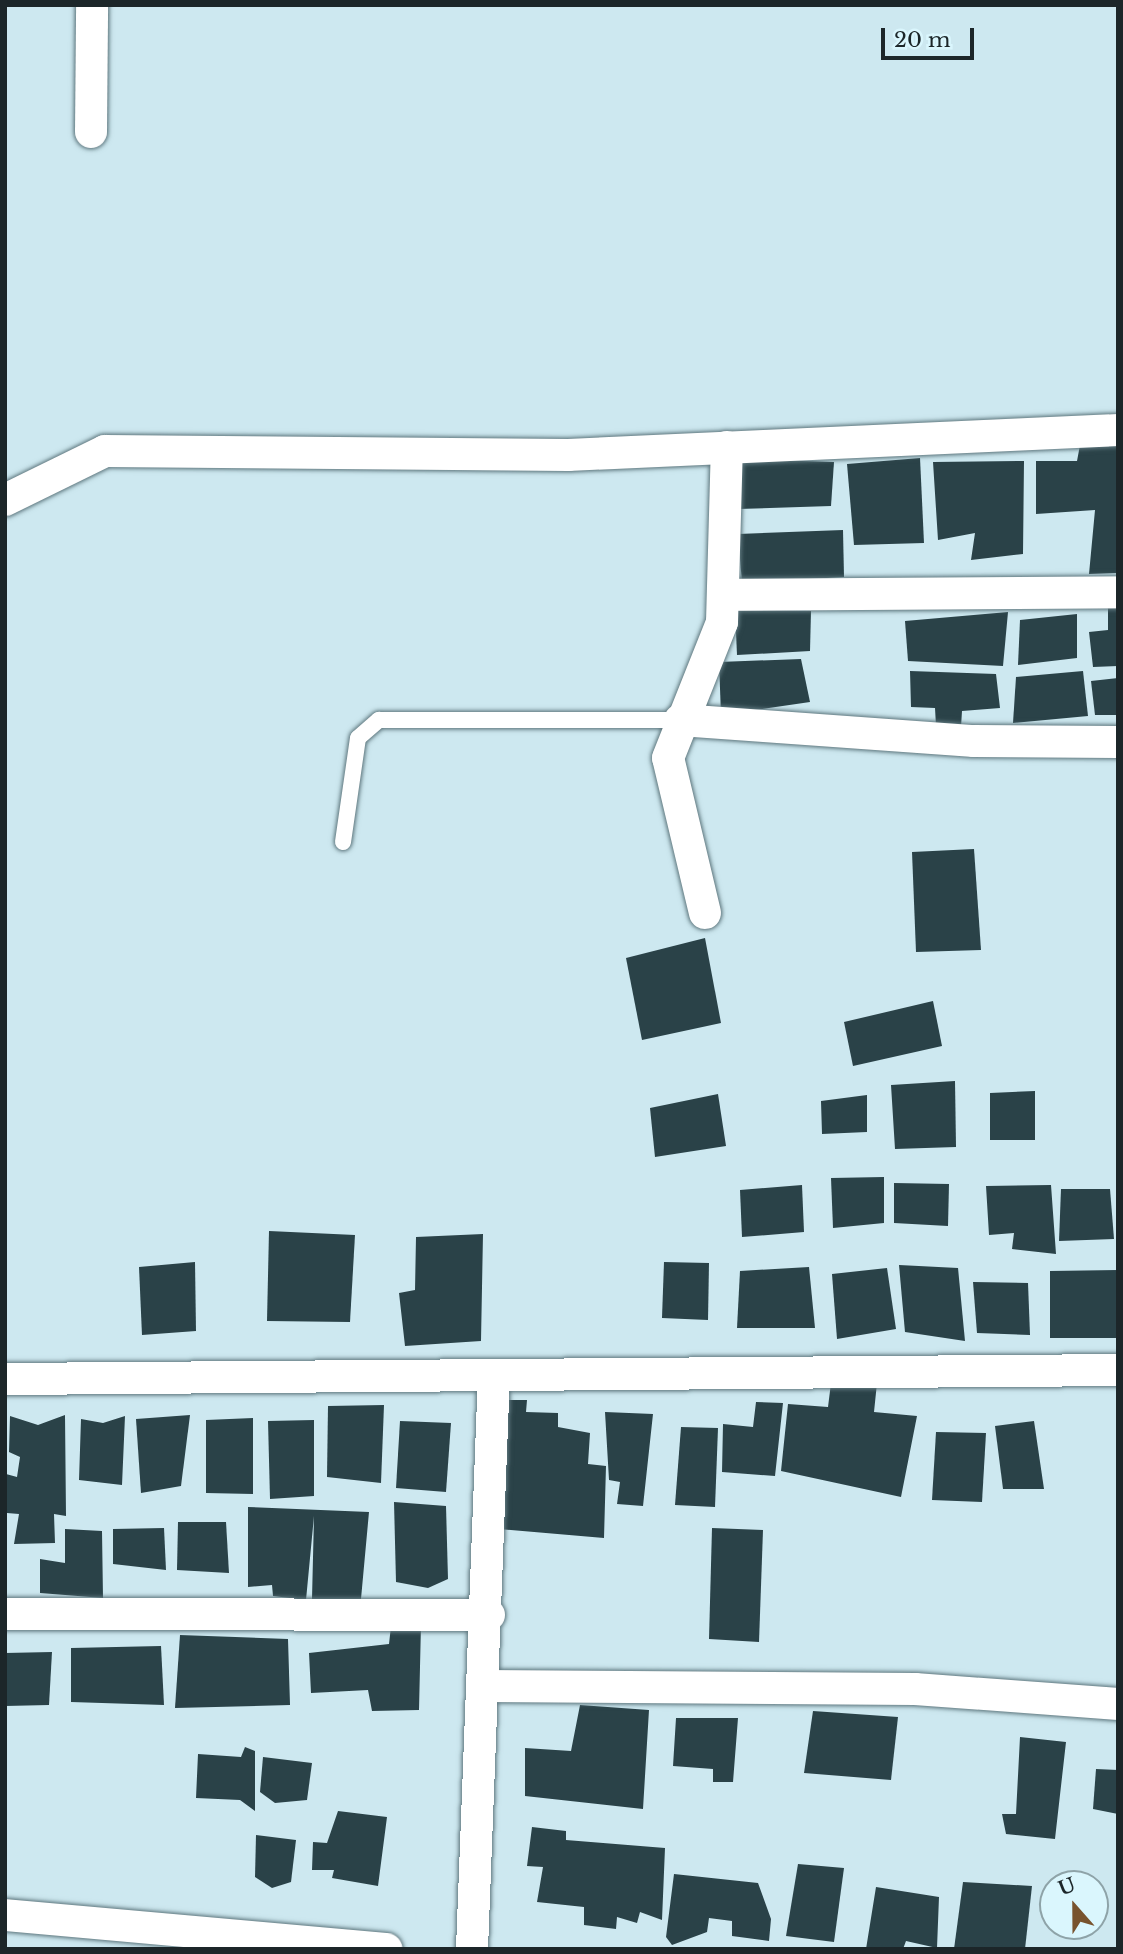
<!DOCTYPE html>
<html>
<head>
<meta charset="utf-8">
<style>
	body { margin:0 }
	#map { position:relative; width:1123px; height:1954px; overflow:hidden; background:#cde8f0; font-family:"Libre Baskerville",serif }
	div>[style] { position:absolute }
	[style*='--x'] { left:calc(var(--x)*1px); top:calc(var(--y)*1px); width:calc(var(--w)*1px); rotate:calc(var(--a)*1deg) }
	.building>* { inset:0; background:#2a4248 }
	.roads { filter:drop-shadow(0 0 2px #5e777e) drop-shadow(0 0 2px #5e777e) }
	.service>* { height:16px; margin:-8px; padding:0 8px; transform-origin:8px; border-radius:8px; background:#fff }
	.minor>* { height:32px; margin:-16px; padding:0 16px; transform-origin:16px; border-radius:16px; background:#fff }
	span { translate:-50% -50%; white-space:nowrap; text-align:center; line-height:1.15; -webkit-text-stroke:7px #daf6fd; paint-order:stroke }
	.frame { position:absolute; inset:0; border:7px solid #1c2629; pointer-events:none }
	.north { position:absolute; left:1039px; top:1870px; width:70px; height:70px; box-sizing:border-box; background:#daf6fd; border:2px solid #8ea3a8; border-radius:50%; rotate:339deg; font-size:19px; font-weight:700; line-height:28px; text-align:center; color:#1c2629 }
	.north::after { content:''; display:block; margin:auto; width:24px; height:32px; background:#78532e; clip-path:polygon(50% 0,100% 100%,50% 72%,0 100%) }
	.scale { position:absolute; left:881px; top:28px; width:93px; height:32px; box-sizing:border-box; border:4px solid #1c2629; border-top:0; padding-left:9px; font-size:21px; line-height:24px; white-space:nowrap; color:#1c2629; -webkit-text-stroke:5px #daf6fd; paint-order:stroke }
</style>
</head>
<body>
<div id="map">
	<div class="building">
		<i style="clip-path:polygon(1118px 444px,1118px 573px,1089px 574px,1095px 510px,1036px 514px,1036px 461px,1077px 461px,1080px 445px)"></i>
		<i style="clip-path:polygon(920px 458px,924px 543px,854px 545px,847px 464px)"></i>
		<i style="clip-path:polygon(738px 459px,834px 462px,831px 506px,738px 509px)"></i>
		<i style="clip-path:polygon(1024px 461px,1023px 554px,971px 560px,975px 533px,938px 540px,933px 462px)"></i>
		<i style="clip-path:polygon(843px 530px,844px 577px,742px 583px,738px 534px)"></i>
		<i style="clip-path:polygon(1108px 601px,1118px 601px,1118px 666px,1093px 667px,1089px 632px,1108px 630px)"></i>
		<i style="clip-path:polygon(735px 610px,811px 611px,810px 651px,737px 655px)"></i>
		<i style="clip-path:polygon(1008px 612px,1003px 666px,908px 661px,905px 621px)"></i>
		<i style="clip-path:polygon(1077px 614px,1077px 658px,1018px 665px,1020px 620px)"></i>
		<i style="clip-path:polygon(801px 659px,810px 702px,721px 715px,719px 662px)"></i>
		<i style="clip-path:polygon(910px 671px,996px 674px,1000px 708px,962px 711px,961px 727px,936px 726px,935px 708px,911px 707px)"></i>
		<i style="clip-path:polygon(1083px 671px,1088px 716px,1013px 723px,1016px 677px)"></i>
		<i style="clip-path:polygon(1118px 678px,1118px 715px,1095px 715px,1091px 681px)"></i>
		<i style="clip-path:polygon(974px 849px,981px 950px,916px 952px,912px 852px)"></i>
		<i style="clip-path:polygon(705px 938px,721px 1023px,642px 1040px,626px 958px)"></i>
		<i style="clip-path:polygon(933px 1001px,942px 1046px,853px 1066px,844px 1022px)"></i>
		<i style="clip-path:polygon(955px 1081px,956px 1147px,895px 1149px,891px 1085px)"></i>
		<i style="clip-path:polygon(1035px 1091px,1035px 1140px,990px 1140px,990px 1093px)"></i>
		<i style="clip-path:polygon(718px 1094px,726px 1146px,655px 1157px,650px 1108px)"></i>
		<i style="clip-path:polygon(867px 1095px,867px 1132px,822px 1134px,821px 1101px)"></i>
		<i style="clip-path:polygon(884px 1177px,884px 1223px,833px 1228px,831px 1178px)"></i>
		<i style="clip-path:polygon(894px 1183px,949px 1184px,948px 1226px,894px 1223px)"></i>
		<i style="clip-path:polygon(802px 1185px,804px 1232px,742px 1237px,740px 1190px)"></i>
		<i style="clip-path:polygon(1051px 1185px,1056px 1254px,1012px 1249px,1014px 1233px,989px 1235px,986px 1186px)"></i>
		<i style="clip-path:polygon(1061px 1189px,1110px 1189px,1114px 1239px,1059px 1241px)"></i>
		<i style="clip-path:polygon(269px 1231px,355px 1235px,350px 1322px,267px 1321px)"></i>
		<i style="clip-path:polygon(483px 1234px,481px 1341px,405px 1346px,399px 1293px,415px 1290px,416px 1237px)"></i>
		<i style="clip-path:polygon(195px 1262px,196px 1331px,142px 1335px,139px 1267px)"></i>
		<i style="clip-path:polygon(664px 1262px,709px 1263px,708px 1320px,662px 1318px)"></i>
		<i style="clip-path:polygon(899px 1265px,958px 1268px,965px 1341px,905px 1332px)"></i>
		<i style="clip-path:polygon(809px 1267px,815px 1328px,737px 1328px,740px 1271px)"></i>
		<i style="clip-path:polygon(887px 1268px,896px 1329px,837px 1339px,832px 1274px)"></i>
		<i style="clip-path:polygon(1118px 1270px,1118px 1338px,1050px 1338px,1050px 1271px)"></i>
		<i style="clip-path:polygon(973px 1282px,1028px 1283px,1030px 1335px,977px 1333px)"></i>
		<i style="clip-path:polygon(831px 1383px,877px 1383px,874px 1412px,917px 1416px,901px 1497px,781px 1471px,788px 1404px,828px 1407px)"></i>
		<i style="clip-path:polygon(505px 1400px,527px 1400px,526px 1412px,558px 1413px,558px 1427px,590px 1433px,588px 1464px,606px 1466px,604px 1538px,499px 1529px)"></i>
		<i style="clip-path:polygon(756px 1402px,783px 1403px,775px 1476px,722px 1472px,723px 1424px,753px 1427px)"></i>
		<i style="clip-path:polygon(384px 1405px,381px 1483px,327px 1477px,328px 1406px)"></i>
		<i style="clip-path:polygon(605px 1412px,653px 1414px,643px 1506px,617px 1504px,620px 1482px,609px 1480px)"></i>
		<i style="clip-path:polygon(65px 1415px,66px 1516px,54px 1514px,55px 1543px,14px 1544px,19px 1514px,7px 1513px,6px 1474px,17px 1477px,20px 1457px,9px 1452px,10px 1416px,38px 1425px)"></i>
		<i style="clip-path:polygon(190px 1415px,181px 1486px,141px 1493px,136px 1419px)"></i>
		<i style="clip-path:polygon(125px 1416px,122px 1485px,79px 1480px,81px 1419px,103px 1423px)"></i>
		<i style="clip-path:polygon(253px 1418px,253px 1494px,206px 1493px,206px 1420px)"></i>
		<i style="clip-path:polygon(314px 1420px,314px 1496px,270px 1499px,268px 1421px)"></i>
		<i style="clip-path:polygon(400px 1421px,451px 1423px,446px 1492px,396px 1488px)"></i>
		<i style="clip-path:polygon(1034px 1421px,1044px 1489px,1003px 1489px,995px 1426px)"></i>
		<i style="clip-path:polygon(681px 1427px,718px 1428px,715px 1507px,675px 1505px)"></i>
		<i style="clip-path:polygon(936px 1432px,986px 1433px,982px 1502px,932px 1500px)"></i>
		<i style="clip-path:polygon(394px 1502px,446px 1506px,448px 1579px,428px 1588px,396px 1582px)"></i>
		<i style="clip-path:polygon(248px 1507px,369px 1512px,361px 1599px,312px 1599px,314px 1516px,306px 1600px,273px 1596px,272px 1585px,248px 1587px)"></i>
		<i style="clip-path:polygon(178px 1522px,226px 1522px,229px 1573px,177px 1570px)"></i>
		<i style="clip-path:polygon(164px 1528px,166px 1570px,113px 1564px,113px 1529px)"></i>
		<i style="clip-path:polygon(712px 1528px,763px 1530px,759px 1642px,709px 1639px)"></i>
		<i style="clip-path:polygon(65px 1529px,102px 1531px,103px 1598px,40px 1593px,40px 1559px,65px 1563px)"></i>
		<i style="clip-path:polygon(421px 1624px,419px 1710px,372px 1711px,368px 1690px,311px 1693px,309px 1653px,389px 1644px,391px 1626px)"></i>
		<i style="clip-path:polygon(180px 1635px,288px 1639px,290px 1705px,175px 1708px)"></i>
		<i style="clip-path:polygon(161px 1646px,164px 1705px,71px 1702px,71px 1648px)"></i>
		<i style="clip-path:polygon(52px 1652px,49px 1705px,5px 1706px,5px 1653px)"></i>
		<i style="clip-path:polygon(580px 1705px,649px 1710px,643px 1809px,525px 1796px,525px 1748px,571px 1751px)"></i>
		<i style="clip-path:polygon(813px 1711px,898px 1717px,891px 1780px,804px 1773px)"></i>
		<i style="clip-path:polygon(676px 1718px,738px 1718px,733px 1782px,713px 1782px,713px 1769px,673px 1766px)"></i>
		<i style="clip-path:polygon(1020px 1737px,1066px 1742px,1055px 1839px,1006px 1834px,1002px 1814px,1016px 1814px)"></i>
		<i style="clip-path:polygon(245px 1747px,255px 1751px,255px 1811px,240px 1800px,196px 1798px,198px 1754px,241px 1757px)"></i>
		<i style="clip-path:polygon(263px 1757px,312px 1763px,307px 1800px,275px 1803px,260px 1792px)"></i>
		<i style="clip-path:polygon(1096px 1769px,1118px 1770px,1118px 1814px,1093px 1809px)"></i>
		<i style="clip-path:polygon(338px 1811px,387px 1817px,378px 1886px,332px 1878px,334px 1870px,312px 1870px,313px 1842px,327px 1843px)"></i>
		<i style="clip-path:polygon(532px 1827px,566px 1831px,566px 1840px,665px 1848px,662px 1920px,640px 1912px,637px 1923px,617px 1917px,616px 1929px,584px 1925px,584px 1907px,537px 1902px,543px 1867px,527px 1866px)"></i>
		<i style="clip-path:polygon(256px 1835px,296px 1840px,291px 1882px,272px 1888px,255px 1877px)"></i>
		<i style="clip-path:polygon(798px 1864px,844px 1868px,834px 1942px,786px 1936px)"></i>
		<i style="clip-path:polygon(674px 1874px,758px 1883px,771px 1919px,769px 1941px,732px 1936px,732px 1921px,709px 1918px,707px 1932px,672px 1945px,666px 1937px)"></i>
		<i style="clip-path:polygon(963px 1882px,1032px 1886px,1025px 1949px,954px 1949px)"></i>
		<i style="clip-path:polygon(876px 1887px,939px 1897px,937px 1948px,906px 1941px,903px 1949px,866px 1949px)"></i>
	</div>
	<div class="roads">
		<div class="service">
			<i style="--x:343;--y:842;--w:105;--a:-81.8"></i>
			<i style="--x:358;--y:738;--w:28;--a:-41"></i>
			<i style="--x:379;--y:720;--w:301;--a:0"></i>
		</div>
		<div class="minor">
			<i style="--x:91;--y:132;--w:127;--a:-89.5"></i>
			<i style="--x:5;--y:500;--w:111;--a:-26.1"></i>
			<i style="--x:105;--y:451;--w:463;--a:0.5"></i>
			<i style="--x:568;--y:455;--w:551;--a:-2.6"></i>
			<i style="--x:723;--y:595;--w:395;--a:-0.4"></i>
			<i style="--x:680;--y:720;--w:295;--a:4.1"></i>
			<i style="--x:974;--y:741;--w:144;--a:0.4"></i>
			<i style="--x:705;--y:913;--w:159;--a:-103.4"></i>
			<i style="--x:668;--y:758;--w:146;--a:-68.3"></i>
			<i style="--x:722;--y:622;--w:175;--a:-88.4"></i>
			<i style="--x:5;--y:1379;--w:1113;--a:-0.46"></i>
			<i style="--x:5;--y:1614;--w:484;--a:0.1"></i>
			<i style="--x:484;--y:1686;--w:431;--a:0.4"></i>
			<i style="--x:915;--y:1689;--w:204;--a:4.2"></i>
			<i style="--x:5;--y:1915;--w:383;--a:5.1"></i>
			<i style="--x:472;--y:1949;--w:574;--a:-87.81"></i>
		</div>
	</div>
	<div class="frame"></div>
	<div class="north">U</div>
	<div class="scale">20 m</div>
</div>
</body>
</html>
